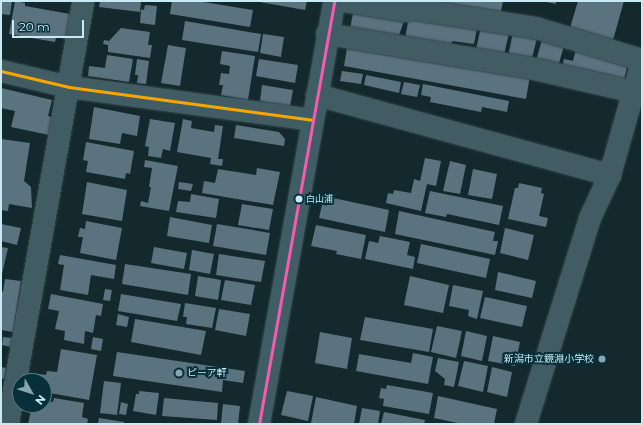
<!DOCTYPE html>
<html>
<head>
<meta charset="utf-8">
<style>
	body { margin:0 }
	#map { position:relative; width:643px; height:425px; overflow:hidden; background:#13292e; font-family:Montserrat,"Noto Sans JP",sans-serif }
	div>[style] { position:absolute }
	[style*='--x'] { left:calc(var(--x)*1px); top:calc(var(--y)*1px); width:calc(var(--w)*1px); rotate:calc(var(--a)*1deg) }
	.building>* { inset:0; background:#5a737e }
	.roads { filter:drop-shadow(0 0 1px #33454a) drop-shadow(0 0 1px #33454a) }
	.minor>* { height:22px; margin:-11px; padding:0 11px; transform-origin:11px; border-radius:11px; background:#415d63 }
	.major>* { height:22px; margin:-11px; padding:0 11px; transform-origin:11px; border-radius:11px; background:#3e5d64 }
	.bus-1>* { height:3px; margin:-1.5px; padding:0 1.5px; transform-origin:1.5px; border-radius:1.5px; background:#f7a600 }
	.bus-2>* { height:3px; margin:-1.5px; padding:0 1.5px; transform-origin:1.5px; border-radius:1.5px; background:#f75aaf }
	.dots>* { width:11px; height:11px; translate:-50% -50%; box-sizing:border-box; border:2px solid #07303a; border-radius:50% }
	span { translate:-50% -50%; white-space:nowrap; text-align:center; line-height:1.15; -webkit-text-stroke:4px #07303a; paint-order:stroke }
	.bus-label { font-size:9px; color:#c8eaf4 }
	.left { translate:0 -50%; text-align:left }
	.poi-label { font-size:10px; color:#c8eaf4 }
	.right { translate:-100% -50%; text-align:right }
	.frame { position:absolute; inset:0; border:2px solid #c8eaf4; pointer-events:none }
	.north { position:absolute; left:12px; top:373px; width:40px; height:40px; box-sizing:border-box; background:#07303a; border:1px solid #547a84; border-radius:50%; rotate:129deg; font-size:11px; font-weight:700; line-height:16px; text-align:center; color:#c8eaf4 }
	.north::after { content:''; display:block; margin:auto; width:14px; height:18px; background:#89a6af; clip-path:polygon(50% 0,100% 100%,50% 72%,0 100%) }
	.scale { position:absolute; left:12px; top:20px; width:72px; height:18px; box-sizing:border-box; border:2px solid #c8eaf4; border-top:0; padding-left:5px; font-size:12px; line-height:14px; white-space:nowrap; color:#c8eaf4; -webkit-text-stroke:3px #07303a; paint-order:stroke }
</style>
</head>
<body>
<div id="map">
	<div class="building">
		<i style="clip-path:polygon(1px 1px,12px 1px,10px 15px,1px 14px)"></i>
		<i style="clip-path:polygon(15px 1px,25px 3px,25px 6px,70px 14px,66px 39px,56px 37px,55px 42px,9px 34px)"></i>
		<i style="clip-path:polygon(100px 1px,141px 1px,140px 12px,99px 7px)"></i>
		<i style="clip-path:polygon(172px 1px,197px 1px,253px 10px,250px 27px,170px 14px)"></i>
		<i style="clip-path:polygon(254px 1px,307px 1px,305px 10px)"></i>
		<i style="clip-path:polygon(416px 1px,503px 1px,500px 16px)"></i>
		<i style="clip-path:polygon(542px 1px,556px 1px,556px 4px)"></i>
		<i style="clip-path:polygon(578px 1px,624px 1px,613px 40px,570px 28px)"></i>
		<i style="clip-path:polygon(145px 5px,157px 6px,155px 25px,140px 23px,141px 9px,144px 10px)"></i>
		<i style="clip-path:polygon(354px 8px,405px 18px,398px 38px,350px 29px)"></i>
		<i style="clip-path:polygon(409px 16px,477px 28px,474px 44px,452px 41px,451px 47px,405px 39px)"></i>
		<i style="clip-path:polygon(185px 21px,261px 34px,258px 52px,182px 40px)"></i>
		<i style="clip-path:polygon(481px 27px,509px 33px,504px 55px,476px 49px)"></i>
		<i style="clip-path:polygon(121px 28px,150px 32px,148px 45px,152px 45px,150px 58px,108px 52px,108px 45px,103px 44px,104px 40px,109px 41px)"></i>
		<i style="clip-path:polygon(513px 33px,537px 38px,532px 58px,508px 56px)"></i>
		<i style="clip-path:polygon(263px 34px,284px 37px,281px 57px,260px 53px)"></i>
		<i style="clip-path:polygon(542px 40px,564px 46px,557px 70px,535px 64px)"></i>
		<i style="clip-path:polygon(348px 42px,530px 76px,526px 99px,344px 66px)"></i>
		<i style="clip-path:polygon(168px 45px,186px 48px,180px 86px,161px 83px)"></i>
		<i style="clip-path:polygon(576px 49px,628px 64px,623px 83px,562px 67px,564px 59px,573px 61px)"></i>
		<i style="clip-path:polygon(222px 51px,255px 56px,248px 100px,221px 95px,223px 85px,219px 85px,221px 73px,229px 74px,230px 66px,220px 64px)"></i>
		<i style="clip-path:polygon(107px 55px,133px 59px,129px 82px,88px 76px,89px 66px,105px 68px)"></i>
		<i style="clip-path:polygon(137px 59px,149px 61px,146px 84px,137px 83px,138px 75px,135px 75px)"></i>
		<i style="clip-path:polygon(259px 59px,298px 65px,295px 83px,256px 76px)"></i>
		<i style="clip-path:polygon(342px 71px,363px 74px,361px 84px,340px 81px)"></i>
		<i style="clip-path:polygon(366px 75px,401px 82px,399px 93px,364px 85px)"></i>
		<i style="clip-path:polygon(404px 82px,420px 85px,417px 97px,401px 94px)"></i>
		<i style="clip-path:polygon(423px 84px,509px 101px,507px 112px,482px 107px,481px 112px,430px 102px,431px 97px,421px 95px)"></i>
		<i style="clip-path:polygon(262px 85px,293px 90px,290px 107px,260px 101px)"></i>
		<i style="clip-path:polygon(1px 88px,52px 100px,48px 116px,53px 117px,49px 135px,11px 127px,15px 111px,1px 108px)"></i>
		<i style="clip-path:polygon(94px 107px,140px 116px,137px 136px,122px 133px,120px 144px,89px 139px)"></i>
		<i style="clip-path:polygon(150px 119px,175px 123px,170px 151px,163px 149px,161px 158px,148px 156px,149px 147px,145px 146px)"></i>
		<i style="clip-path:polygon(183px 119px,192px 121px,191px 128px,214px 132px,215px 125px,223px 126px,218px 159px,223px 159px,222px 166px,210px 164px,211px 158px,177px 152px)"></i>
		<i style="clip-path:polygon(236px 125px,279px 132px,285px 139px,284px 146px,234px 138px)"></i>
		<i style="clip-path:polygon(1px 139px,30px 143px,24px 181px,31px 187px,32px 208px,9px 204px,8px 211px,1px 210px)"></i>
		<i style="clip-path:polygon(86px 142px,134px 151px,130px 174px,126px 173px,125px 179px,86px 172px,88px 161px,83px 160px)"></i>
		<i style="clip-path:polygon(425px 158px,441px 161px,436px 186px,427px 184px,421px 211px,386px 203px,388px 193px,393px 194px,394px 190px,411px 193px,414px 179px,420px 181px)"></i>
		<i style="clip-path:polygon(145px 160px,178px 166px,169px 211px,140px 206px,141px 201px,148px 203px,151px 187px,149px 187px,152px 168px,144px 167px)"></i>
		<i style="clip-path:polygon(450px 161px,466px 165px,460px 194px,443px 191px)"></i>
		<i style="clip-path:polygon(257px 168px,280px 172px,273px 205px,202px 193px,204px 181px,215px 183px,218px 169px,256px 175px)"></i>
		<i style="clip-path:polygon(473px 169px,497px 174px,492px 199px,468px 195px)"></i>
		<i style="clip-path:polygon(87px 182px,127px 190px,122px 221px,82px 214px)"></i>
		<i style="clip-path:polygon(179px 182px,193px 184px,191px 191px,178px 189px)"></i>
		<i style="clip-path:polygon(519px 183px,542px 188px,541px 193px,544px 194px,539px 216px,548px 218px,546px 227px,508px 219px,515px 188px,518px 188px)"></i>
		<i style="clip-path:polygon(430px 191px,503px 206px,499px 225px,447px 214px,446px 217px,425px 213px)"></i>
		<i style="clip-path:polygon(191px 194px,219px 199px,216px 218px,176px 212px,178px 201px,190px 202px)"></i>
		<i style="clip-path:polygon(324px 196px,389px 210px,385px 232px,319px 218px)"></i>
		<i style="clip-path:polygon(242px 204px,273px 209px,269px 230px,238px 225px)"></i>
		<i style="clip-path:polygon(399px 211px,495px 232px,493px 241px,498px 241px,495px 255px,395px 234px)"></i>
		<i style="clip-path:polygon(170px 217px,212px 225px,209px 243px,167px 236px)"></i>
		<i style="clip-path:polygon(86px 221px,122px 228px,116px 260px,80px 253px,83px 237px,78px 237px,80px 228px,85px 229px)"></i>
		<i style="clip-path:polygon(1px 224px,21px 228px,17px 245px,1px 241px)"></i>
		<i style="clip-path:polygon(217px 224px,270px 233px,266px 255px,213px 246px)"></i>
		<i style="clip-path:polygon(316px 225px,366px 235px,361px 259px,336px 254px,337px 251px,311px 246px)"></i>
		<i style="clip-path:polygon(505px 228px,534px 235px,528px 260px,500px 253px)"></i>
		<i style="clip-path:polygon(380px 236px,410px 242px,407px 255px,415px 257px,413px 269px,365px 259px,369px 241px,378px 243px)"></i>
		<i style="clip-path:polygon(421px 244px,490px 259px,486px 278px,417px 263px)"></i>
		<i style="clip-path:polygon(1px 247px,8px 248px,2px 274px,1px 274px)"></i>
		<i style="clip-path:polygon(154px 247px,187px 253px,184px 269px,151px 263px)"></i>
		<i style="clip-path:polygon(192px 250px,214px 254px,210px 274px,189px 270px)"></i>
		<i style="clip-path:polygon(219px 254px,265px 261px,261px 282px,216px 275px)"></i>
		<i style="clip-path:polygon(60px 255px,116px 265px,114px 279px,91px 275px,88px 295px,60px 290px,64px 265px,58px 264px)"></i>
		<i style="clip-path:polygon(125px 264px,191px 274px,188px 295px,122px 284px)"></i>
		<i style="clip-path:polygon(498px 272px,536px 281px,532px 298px,495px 290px)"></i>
		<i style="clip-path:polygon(198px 276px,221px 280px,218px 300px,195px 296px)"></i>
		<i style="clip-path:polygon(410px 276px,449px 285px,443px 313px,404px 305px)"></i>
		<i style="clip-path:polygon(5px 279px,21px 281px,13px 332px,1px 330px,1px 291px,3px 292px)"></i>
		<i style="clip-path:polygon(225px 280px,255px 285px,251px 305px,221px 300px)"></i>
		<i style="clip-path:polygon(453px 285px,483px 291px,477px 319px,468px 316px,469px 310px,449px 306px)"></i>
		<i style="clip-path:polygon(105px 289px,112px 290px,110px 301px,103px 300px)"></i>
		<i style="clip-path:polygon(51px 294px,103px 304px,101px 316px,96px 315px,93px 333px,85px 331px,84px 344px,64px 340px,65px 331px,55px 329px,59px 311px,48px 309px)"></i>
		<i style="clip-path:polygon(121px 294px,181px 304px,177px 321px,118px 311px)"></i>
		<i style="clip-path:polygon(485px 297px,527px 306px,522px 327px,480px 318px)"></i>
		<i style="clip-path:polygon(185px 303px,216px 308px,212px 328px,186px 324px,187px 317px,183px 317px)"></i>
		<i style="clip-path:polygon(219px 309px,250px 314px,246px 336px,215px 330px)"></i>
		<i style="clip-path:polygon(118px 314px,129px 317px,127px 327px,116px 325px)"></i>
		<i style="clip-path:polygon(365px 317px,433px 329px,429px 352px,360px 340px)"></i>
		<i style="clip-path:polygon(135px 319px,206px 331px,201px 355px,131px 342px)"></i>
		<i style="clip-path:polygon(437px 326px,462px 331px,456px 358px,431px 352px)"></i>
		<i style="clip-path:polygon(466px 331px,487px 336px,482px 361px,461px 356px)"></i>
		<i style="clip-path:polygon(320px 332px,352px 338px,347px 369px,315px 363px)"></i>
		<i style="clip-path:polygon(493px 336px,520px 342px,515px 366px,488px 361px)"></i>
		<i style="clip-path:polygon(3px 337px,12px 338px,11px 347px,2px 345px)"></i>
		<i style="clip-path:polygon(93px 337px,103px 339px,101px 351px,91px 349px)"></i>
		<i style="clip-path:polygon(61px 349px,97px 355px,89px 400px,44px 392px,44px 381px,38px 381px,39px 374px,46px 375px,47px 371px,57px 372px)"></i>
		<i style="clip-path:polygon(117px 352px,245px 371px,243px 383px,223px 380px,222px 392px,113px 376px)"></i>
		<i style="clip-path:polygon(413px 353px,433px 357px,428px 384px,356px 371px,359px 354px,411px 363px)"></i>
		<i style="clip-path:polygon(438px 358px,459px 362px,454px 387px,444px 385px,445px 379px,435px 371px)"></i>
		<i style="clip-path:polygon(464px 361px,488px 366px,483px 392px,458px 386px)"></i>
		<i style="clip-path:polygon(1px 367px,6px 368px,4px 379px,1px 378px)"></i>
		<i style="clip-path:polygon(492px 367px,512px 372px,507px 397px,487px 392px)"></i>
		<i style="clip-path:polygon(104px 381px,121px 383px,117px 415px,100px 413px)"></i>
		<i style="clip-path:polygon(387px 385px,433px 393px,429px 414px,383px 406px,384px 399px,379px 398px,381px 388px,386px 389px)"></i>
		<i style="clip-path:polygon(139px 391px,159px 393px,156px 415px,133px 411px,136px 394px,139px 394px)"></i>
		<i style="clip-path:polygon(287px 391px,313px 396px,308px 421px,281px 415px)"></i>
		<i style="clip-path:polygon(438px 396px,497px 409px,494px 424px,462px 424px,434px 418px)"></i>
		<i style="clip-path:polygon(316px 397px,357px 406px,354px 424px,311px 423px)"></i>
		<i style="clip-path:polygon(54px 398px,84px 403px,82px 417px,88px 419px,87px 424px,28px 424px,31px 410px,39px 411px,40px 405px,44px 405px,44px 400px,53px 402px)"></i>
		<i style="clip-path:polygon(164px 398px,218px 403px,217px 420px,162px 416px)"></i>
		<i style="clip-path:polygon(121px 402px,128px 404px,126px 415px,119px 414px)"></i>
		<i style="clip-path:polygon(223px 404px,240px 406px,238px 424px,221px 423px)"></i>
		<i style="clip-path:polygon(362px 408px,380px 411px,378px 424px,359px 424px)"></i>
		<i style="clip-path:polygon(384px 412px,425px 420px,424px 424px,381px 424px)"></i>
		<i style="clip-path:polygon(99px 418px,124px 422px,124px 424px,98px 424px)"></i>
	</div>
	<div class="roads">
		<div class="minor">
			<i style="--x:343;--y:1;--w:64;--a:9"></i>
			<i style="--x:406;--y:11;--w:6;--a:-18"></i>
			<i style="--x:412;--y:9;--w:125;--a:8.7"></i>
			<i style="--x:536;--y:28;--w:111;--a:16.8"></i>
			<i style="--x:327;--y:34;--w:206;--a:9.5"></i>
			<i style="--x:530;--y:68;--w:107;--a:13"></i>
			<i style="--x:1;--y:71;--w:70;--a:13.2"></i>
			<i style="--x:69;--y:87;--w:245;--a:7.7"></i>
			<i style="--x:317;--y:95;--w:304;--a:15.3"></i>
			<i style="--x:610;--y:175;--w:47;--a:114.9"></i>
			<i style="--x:590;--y:218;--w:216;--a:107.3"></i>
			<i style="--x:610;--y:175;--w:117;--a:-74.2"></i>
			<i style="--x:8;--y:424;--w:430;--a:-79.9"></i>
		</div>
		<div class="major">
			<i style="--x:259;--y:424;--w:430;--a:-79.9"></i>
		</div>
	</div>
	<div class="bus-1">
		<i style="--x:1;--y:71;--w:70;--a:13.2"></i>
		<i style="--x:69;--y:87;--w:245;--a:7.7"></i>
	</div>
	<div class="bus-2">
		<i style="--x:259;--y:424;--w:430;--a:-79.9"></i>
	</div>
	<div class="dots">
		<i style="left:299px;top:199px;background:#c8eaf4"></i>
		<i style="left:602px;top:359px;background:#89a6af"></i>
		<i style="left:179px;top:373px;background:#89a6af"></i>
	</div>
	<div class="bus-label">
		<span class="left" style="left:306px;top:199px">白山浦</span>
	</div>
	<div class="poi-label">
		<span class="right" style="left:594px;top:359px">新潟市立鏡淵小学校</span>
		<span class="left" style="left:187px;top:373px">ピーア軒</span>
	</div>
	<div class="frame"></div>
	<div class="north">N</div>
	<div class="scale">20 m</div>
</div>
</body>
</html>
